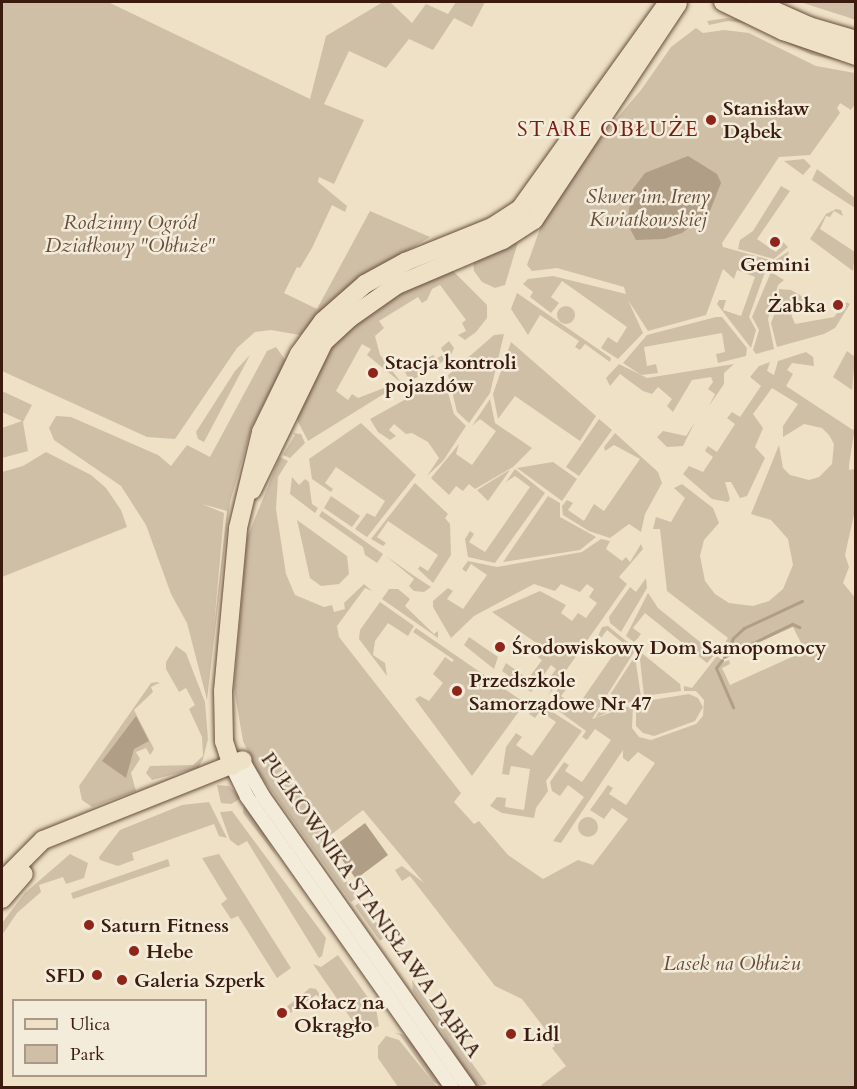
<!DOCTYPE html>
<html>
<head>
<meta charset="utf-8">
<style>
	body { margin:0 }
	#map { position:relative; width:857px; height:1089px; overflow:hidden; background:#eee1c6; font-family:Cardo,serif }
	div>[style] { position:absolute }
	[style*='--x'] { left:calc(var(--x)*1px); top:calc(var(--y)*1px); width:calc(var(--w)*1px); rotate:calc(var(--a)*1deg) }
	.green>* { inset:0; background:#cfbfa7 }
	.round { border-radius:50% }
	.water>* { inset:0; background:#b19e87 }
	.stream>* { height:3px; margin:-1.5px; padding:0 1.5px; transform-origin:1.5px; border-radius:1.5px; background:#b19e87 }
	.roads { filter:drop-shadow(0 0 2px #674c3b) drop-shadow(0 0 2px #674c3b) }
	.minor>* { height:14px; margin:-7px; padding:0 7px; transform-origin:7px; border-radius:7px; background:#f4ecda }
	.major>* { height:18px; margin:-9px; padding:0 9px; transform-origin:9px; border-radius:9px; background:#eee1c6 }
	.dots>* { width:16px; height:16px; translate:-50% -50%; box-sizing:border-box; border:3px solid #f4ecda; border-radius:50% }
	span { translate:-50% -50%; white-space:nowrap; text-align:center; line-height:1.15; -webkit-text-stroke:5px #f4ecda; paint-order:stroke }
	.poi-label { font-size:20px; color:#3a1b0d; font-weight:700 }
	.left { translate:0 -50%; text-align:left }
	.right { translate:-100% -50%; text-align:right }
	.park-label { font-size:20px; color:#674c3b; font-style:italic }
	.street-label { font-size:20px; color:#3a1b0d }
	.neighbourhood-label { font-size:21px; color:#7a1f14; letter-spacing:1.5px }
	.frame { position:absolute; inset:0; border:3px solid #3a1b0d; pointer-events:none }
	.legend { position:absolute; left:12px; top:999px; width:195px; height:78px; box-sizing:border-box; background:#f4ecda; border:2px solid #aa9888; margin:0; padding:8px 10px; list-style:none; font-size:18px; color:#3a1b0d }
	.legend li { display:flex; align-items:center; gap:12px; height:30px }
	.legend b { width:30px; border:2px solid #aa9888 }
</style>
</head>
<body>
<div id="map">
	<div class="green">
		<i style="clip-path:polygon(2px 2px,108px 2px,310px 99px,326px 36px,383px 2px,390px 2px,412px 23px,426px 4px,448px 14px,456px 2px,485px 2px,472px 27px,454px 18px,433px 50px,409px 39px,386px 68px,349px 51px,324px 104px,364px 120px,334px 184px,319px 177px,318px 182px,347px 206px,345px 212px,332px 205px,312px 248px,300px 268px,297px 267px,284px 293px,317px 309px,370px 211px,430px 237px,357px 280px,330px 302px,300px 335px,271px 330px,255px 332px,237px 348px,175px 439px,147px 437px,2px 371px)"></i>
		<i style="clip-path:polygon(800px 2px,855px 2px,855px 20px,847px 17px)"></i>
		<i style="clip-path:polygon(727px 18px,745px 20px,855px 64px,812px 55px,749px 24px,728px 21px,709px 25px,707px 21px)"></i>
		<i style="clip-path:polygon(696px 28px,703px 33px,724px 30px,749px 33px,816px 66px,855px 73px,855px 104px,851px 110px,840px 103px,837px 108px,840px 113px,810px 155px,779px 157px,722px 243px,723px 247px,774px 261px,789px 251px,783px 272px,765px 272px,749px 317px,756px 330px,751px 348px,717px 304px,719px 300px,726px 300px,723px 310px,741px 316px,755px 277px,737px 270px,734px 279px,723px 269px,706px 315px,648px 331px,628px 300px,643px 333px,618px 359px,601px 348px,608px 337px,617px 343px,627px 327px,562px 281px,551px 297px,559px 303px,551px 313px,530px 297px,533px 292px,523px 284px,528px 279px,553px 276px,626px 294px,624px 287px,557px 268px,532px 271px,527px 265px,541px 226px,589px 151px,641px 90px,671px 47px)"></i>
		<i style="clip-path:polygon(804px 159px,811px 166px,803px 175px,784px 161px)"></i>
		<i style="clip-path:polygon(817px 169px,855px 198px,855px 208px,812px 180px)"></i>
		<i style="clip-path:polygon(781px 186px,790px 191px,757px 239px,776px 252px,783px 242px,788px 247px,774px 259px,738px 249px,740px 240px,753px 231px)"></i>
		<i style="clip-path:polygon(836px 209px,841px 210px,843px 216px,834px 211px,830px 217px,826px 216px,820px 229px,855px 252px,853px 271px,810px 239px,826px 214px)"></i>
		<i style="clip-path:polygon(518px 242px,505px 285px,495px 288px,482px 282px,474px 271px,473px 261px)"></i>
		<i style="clip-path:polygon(453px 271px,487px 305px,487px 318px,476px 332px,465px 340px,458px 335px,466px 331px,462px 323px,466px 320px,440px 285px,432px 289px,427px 300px,422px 303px,418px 297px,379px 321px,384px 328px,375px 336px,380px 355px,403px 385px,394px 386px,399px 381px,367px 355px,371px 349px,362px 344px,336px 391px,348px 400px,352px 394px,358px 398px,384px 388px,387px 392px,308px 441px,295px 416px,327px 347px,392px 295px)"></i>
		<i style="clip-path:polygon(771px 272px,784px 280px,778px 285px,768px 319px,774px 349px,756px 354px,753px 350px,759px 330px,752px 317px)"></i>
		<i style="clip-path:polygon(779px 289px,791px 290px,803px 297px,803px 301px,786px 301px,795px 324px,834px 317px,846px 302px,850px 304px,835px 328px,824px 334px,777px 347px,771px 323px,779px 302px)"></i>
		<i style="clip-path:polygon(517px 293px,611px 358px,610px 362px,585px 344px,580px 350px,575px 347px,579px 341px,540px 315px,528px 335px,511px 309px)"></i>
		<i class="round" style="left:557px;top:306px;width:18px;height:18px"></i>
		<i style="clip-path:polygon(716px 317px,722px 317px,747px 348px,746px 356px,718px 363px,716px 354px,725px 352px,722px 333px,644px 347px,647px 366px,656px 364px,658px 373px,641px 375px,623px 363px,647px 335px)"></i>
		<i style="clip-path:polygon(504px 334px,490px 393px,469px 423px,457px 412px,448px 375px,494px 335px)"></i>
		<i style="clip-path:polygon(449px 341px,454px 348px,450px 357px,414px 379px,407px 376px,405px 372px,433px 355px,436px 359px,444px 354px,441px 348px)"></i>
		<i style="clip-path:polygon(511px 342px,596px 416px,580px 441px,515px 396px,498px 419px,493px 394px)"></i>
		<i style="clip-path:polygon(evenodd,276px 347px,286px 361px,252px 426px,230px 502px,207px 700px,187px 623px,171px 594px,146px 525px,121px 486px,54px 440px,49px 428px,56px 416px,71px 417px,158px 455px,171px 466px,187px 445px,210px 457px,267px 351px,276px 347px,202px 504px,227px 511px,214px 627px,224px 513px,202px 504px)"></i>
		<i style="clip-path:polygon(847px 351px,855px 357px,852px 390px,833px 377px)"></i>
		<i style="clip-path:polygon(806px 352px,813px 357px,814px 366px,792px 363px,787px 370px,793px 374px,786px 386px,853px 430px,855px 427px,849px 465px,849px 470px,855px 469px,855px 510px,845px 555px,849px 567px,843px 583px,856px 599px,855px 1087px,539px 1087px,566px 1066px,552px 1048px,555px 1046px,545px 1029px,522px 999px,495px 986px,410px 876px,402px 881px,395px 870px,402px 866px,424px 883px,363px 810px,319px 844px,358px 897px,351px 902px,256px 769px,243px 741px,234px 688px,247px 538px,280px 457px,288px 461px,278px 477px,276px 509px,286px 574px,295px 595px,324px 607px,332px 605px,334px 612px,345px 609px,344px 603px,364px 584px,372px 591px,365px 588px,337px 626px,339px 637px,461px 793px,454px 802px,474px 824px,479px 821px,508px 855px,543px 879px,578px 860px,593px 865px,628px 819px,612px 808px,604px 819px,590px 810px,608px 785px,613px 788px,609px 794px,626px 805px,655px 763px,638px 752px,628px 762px,623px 758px,623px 750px,561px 843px,553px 841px,584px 797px,568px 785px,560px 796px,552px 791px,550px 782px,564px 762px,569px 765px,565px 771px,582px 782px,611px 740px,595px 729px,587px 740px,582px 737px,586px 731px,545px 701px,552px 699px,561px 684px,567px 688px,561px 696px,577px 707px,622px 642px,607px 630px,601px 638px,598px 636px,602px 627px,608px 626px,636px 649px,592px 719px,633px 705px,632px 728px,639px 737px,651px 740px,696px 724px,703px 716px,704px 700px,696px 691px,684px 691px,684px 686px,692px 688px,717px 656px,724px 662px,729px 660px,730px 664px,722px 668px,730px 685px,805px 651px,793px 627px,725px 657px,719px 652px,728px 638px,667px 591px,660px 529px,653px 529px,656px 517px,671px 522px,685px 498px,674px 488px,682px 484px,713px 508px,719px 523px,704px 540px,700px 556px,705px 581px,715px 594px,729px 603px,753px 606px,769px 601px,783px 589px,793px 565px,788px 539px,771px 520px,751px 514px,779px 445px,783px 468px,790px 475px,809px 480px,819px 477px,832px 464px,834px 444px,829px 435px,822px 428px,804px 424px,783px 437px,783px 426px,798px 404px,772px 388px,753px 414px,763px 428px,755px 447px,765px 458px,747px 496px,740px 498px,731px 482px,725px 482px,730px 499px,728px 502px,712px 499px,683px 474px,689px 466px,703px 472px,713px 457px,705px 451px,708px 446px,717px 452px,735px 424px,727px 418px,732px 412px,740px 417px,761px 386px,750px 377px,759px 366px,770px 362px,767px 371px,774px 375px,778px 361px)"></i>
		<i style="clip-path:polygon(250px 355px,204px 442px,198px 439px,196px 432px,235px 371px)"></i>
		<i style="clip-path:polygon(619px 364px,647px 378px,734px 364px,724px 373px,724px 384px,709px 406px,715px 394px,708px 389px,713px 382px,711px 377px,692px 380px,673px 412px,667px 406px,672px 399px,658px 387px,652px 394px,643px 391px,620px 374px,610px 386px,606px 378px)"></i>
		<i style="clip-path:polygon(444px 378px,454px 414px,466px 426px,443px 461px,427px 476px,439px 458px,428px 442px,412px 433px,406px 434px,394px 424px,389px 430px,396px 436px,390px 440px,378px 432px,370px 419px)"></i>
		<i style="clip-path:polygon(2px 391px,32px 405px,23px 422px,28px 451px,2px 458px,2px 428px,22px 421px,2px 412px)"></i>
		<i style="clip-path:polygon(490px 399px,495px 423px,532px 448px,513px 467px,475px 489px,469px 484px,463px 491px,456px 486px,449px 495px,431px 478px,459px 444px,456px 454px,472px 465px,496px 431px,480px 419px,472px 426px)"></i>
		<i style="clip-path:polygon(599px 419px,612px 430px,579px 476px,566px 467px)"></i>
		<i style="clip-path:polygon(695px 422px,683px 446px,667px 447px,657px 437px,663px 431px,686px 436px)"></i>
		<i style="clip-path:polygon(361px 423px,416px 475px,367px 537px,355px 529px,367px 513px,375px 517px,385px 501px,336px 467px,325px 483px,333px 489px,331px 492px,312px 479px,309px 459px)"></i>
		<i style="clip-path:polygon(293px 433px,301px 434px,305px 443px,290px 458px,283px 455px,295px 435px)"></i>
		<i style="clip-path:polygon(615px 433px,658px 472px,662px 483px,645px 514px,641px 532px,629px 524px,610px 538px,589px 531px,563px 515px,562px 506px,567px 500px,573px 503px,568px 510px,584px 521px,594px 504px,604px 511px,640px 459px,614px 445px,605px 451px,604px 447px)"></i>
		<i style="clip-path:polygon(46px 452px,91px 475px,106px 488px,121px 510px,127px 527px,2px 577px,2px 472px,23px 466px)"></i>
		<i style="clip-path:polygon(553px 462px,577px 479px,562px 501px,517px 468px)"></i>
		<i style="clip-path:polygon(515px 469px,545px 493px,495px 563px,468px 557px,465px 539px,470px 531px,474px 534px,469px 542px,485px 552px,530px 487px,515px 476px,506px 482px)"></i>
		<i style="clip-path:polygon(510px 470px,488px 501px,477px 490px,506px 472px)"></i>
		<i style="clip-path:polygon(292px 477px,299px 485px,305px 479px,309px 482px,312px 504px,318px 508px,315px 513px,290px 494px)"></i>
		<i style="clip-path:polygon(415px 483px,448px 514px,445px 518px,450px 524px,451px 555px,433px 583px,418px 569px,420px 566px,428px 571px,438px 555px,388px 521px,377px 537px,386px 543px,383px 546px,371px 539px)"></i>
		<i style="clip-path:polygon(331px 496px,360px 516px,352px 527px,324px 508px)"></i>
		<i style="clip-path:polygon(548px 496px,560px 503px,560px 517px,596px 537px,580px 550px,503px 562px)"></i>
		<i style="clip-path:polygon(322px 511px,383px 554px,377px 563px,365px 555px,363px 547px,319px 516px)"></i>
		<i style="clip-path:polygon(297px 520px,347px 556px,349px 574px,339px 584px,321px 586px,310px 578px)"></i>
		<i style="clip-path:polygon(601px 539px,610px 541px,606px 549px,622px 561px,626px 557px,630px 562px,641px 544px,643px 549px,619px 577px,627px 584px,548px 696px,556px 680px,551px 676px,556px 669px,551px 665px,531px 692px,502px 671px,506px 663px,528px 679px,542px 660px,529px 651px,531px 647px,544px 656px,548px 651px,492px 612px,540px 591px,566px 605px,561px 613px,572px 621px,578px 613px,586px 618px,597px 603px,589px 597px,594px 589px,587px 584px,580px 592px,561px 584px,555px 591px,534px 584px,474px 616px,451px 638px,433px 607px,433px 601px,448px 588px,453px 591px,447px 599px,463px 609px,487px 575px,471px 564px,466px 572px,462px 569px,468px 561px,497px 567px,582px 552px)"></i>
		<i style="clip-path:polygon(386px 556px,410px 573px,431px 587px,424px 592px,414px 591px,409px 586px,414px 579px)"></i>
		<i style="clip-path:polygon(646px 578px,647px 588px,621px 632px,610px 623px,609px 617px,630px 587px,636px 592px)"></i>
		<i style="clip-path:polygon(389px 589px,398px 589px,410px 599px,405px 606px,434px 634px,438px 631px,438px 638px,382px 599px)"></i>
		<i style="clip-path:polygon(648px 593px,658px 608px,715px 654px,707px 663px,645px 613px,633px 628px,641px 634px,638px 638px,634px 642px,626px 636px)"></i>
		<i style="clip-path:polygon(380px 602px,414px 626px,408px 636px,388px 623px,375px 641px,373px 655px,385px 663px,387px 676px,359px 639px,360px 630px)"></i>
		<i style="clip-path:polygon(416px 628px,525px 703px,472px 776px,415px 699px,420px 696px,429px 701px,443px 683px,433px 674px,445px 657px,452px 662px,454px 660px,413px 632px)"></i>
		<i style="clip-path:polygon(469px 637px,498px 657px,494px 669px,464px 645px)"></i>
		<i style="clip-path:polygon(176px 646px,186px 653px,205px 702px,208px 739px,203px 759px,198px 768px,152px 780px,146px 773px,150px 766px,193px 765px,203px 756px,202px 737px,189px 709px,195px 705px,186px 688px,179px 692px,166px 669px,166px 662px)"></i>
		<i style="clip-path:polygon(639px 651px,680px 684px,681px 691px,644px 696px)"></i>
		<i style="clip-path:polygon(635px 656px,641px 697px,595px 718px)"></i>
		<i style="clip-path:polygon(151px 683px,158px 682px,163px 688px,159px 683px,151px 687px,153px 692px,134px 710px,154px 749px,150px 755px,146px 748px,136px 752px,140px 759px,131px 773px,136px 791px,92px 807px,82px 800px,79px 786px)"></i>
		<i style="clip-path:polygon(689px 694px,698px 698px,703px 707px,695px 721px,654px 736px,643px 733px,636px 726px,636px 708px,640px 702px)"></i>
		<i style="clip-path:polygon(537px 702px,582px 731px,546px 781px,548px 791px,536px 808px,534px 818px,502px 813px,490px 806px,497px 797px,506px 798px,505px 807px,524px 810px,530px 769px,511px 766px,509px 775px,502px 774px,506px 747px,516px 733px,522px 737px,516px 745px,532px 756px,556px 722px,540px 711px,535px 718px,529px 714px)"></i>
		<i style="clip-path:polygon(217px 785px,229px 786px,241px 798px,231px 804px,221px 803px)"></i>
		<i style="clip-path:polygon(209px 802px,227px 838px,219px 836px,214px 824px,132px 853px,134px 860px,118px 866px,100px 860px,99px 857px,120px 830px,182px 805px)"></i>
		<i style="clip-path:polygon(244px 803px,260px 826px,277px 857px,243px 813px)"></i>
		<i style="clip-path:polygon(232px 811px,326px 938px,322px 956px,319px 958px,247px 841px,238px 846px,230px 840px,220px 812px)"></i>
		<i class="round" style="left:578px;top:817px;width:20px;height:20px"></i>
		<i style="clip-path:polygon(70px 854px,88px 863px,84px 878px,66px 884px,63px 877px,39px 885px,41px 892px,17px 913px,2px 935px,2px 923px,25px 893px)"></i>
		<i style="clip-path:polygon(219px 854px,291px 968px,277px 978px,238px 916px,231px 919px,221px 904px,227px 899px,202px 858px)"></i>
		<i style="clip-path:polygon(168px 859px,170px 866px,73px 899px,71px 893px)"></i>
		<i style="clip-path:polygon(361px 901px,386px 936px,380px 941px,355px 906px)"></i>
		<i style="clip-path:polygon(338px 955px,376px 1009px,379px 1026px,367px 1031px,356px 1026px,313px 964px,321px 967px)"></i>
		<i style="clip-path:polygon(412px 980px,487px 1084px,477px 1087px,458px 1062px,443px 1033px,413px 991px)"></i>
		<i style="clip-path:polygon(310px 988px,316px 989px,323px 999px,316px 995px,283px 1018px,279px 1013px)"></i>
		<i style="clip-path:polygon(394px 1033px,402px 1034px,415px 1045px,444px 1087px,433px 1082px,400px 1035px)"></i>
		<i style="clip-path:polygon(386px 1036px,399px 1040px,437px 1087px,398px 1087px,378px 1058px,378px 1046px)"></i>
	</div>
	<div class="water">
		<i style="clip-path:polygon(688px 156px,717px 174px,721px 183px,710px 211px,682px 233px,664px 239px,636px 240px,627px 223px,632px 190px,645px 173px)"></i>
		<i style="clip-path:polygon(136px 716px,149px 741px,134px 749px,126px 778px,102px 761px)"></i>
		<i style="clip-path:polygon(365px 823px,388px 855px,356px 879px,333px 847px)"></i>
	</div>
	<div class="stream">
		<i style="--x:726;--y:654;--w:17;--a:-66"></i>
		<i style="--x:733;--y:638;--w:15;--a:-42"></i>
		<i style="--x:744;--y:628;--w:64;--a:-25"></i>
		<i style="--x:724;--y:657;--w:76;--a:-25.9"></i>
		<i style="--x:792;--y:624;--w:8;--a:23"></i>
		<i style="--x:722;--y:660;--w:10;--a:127"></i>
		<i style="--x:716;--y:668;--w:43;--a:66.4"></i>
	</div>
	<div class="roads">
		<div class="minor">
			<i style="--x:243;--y:761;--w:40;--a:60.3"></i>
			<i style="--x:263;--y:796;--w:357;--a:54.8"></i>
			<i style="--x:232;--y:766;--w:34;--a:64"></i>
			<i style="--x:247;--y:797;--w:356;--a:54.8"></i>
		</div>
		<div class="major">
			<i style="--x:723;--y:2;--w:67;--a:25.8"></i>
			<i style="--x:783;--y:31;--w:77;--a:18.9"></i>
			<i style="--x:755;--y:2;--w:59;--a:24"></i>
			<i style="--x:809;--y:26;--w:49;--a:16.6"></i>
			<i style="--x:252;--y:490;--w:165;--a:-64.1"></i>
			<i style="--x:324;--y:342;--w:35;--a:-43"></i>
			<i style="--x:350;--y:318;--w:57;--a:-35.1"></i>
			<i style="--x:397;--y:285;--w:115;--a:-23"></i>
			<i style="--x:503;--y:240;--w:37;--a:-33"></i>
			<i style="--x:534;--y:220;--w:260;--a:-56.4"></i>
			<i style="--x:232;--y:766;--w:26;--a:-108"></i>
			<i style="--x:224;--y:741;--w:50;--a:-91.1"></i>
			<i style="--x:223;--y:691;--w:164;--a:-84.7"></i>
			<i style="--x:238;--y:528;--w:99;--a:-76.5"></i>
			<i style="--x:261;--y:432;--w:87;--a:-64"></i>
			<i style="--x:299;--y:354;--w:41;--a:-54"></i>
			<i style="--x:323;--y:321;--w:56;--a:-41.4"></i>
			<i style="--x:365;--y:284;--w:46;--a:-28.8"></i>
			<i style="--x:405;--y:262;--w:94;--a:-21.9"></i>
			<i style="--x:492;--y:227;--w:33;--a:-33"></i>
			<i style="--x:520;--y:209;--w:254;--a:-54.4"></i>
			<i style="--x:2;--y:881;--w:58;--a:-45"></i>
			<i style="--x:43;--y:840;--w:215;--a:-21.8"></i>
			<i style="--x:2;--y:899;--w:33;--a:-49"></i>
		</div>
	</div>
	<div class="dots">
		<i style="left:711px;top:120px;background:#8f2418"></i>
		<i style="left:775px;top:242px;background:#8f2418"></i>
		<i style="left:838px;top:305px;background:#8f2418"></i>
		<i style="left:373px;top:373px;background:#8f2418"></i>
		<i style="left:500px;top:647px;background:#8f2418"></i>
		<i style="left:457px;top:691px;background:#8f2418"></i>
		<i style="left:89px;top:925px;background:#8f2418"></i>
		<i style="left:134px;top:951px;background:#8f2418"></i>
		<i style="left:97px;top:975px;background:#8f2418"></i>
		<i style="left:122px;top:980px;background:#8f2418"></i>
		<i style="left:282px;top:1013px;background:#8f2418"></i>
		<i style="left:511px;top:1034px;background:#8f2418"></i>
	</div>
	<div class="poi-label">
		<span class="left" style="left:723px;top:120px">Stanisław<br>Dąbek</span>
		<span style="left:775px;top:264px">Gemini</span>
		<span class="right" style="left:826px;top:305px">Żabka</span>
		<span class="left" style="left:385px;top:374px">Stacja kontroli<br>pojazdów</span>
		<span class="left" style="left:512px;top:647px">Środowiskowy Dom Samopomocy</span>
		<span class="left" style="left:469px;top:692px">Przedszkole<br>Samorządowe Nr 47</span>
		<span class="left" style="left:101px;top:925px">Saturn Fitness</span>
		<span class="left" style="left:146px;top:951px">Hebe</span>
		<span class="right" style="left:85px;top:975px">SFD</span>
		<span class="left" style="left:134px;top:980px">Galeria Szperk</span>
		<span class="left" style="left:294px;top:1014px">Kołacz na<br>Okrągło</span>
		<span class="left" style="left:523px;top:1034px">Lidl</span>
	</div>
	<div class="park-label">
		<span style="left:648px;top:208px">Skwer im. Ireny<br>Kwiatkowskiej</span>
		<span style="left:130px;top:234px">Rodzinny Ogród<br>Działkowy "Obłuże"</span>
		<span style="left:732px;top:963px">Lasek na Obłużu</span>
	</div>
	<div class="street-label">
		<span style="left:371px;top:905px;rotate:55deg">PUŁKOWNIKA STANISŁAWA DĄBKA</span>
	</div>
	<div class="neighbourhood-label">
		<span style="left:608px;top:130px">STARE OBŁUŻE</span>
	</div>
	<div class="frame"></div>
	<ul class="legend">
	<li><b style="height:8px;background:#eee1c6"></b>Ulica</li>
	<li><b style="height:16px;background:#cfbfa7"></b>Park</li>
	</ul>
</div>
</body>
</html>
